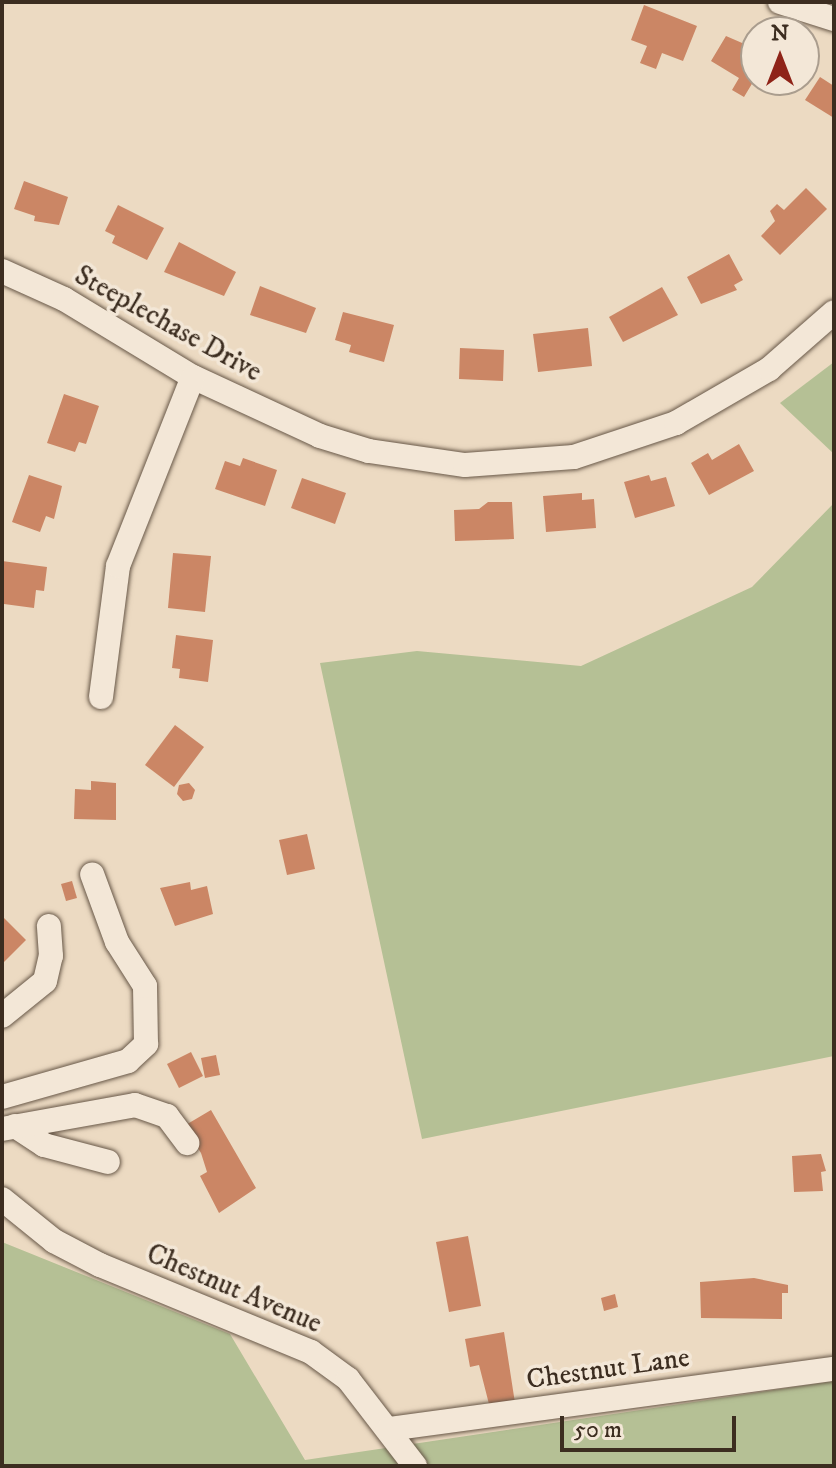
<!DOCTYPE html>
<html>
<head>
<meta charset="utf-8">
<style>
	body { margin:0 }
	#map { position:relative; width:836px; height:1468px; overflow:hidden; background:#ecdac2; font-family:"IM FELL DW Pica",serif }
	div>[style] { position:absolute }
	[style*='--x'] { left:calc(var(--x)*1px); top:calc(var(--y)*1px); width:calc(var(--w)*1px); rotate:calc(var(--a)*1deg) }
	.green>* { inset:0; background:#b5c095 }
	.building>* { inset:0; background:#cb8665 }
	.roads { filter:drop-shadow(0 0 2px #685848) drop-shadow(0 0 2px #685848) }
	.minor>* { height:24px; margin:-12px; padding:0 12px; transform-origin:12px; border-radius:12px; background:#f3e7d7 }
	span { translate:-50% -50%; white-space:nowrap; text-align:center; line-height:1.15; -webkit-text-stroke:7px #f3e7d7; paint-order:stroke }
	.street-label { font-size:28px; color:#3c2d20 }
	.frame { position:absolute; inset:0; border:4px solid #3c2d20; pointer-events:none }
	.north { position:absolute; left:740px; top:16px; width:80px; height:80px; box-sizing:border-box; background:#f3e7d7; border:2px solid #aa9d8e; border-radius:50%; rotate:0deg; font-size:22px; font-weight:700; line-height:32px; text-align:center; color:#3c2d20 }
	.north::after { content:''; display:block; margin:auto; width:28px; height:36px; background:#8f2418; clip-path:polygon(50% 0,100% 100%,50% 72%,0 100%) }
	.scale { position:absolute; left:560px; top:1416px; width:176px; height:36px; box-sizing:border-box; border:4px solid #3c2d20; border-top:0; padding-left:10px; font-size:24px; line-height:28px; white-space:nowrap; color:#3c2d20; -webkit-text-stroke:6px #f3e7d7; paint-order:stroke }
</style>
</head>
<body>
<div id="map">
	<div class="green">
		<i style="clip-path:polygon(834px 362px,834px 454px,780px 403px)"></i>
		<i style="clip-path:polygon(834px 503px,834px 1056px,422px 1139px,320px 663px,417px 651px,581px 666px,752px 587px)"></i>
		<i style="clip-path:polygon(2px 1242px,230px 1334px,305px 1460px,834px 1381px,834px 1466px,2px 1466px)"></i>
	</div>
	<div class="building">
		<i style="clip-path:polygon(644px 5px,697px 26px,683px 61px,662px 53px,656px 69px,640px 63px,647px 46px,631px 40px)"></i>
		<i style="clip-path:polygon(726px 36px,756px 49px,756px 77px,744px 97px,732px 90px,739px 78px,711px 61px)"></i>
		<i style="clip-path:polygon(820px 77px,834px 86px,834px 118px,805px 100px)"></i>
		<i style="clip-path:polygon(24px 181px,68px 197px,59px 225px,34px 221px,35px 216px,14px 209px)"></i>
		<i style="clip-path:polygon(806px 188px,827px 209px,780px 255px,761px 236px,775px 221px,770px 211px,777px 204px,784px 210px)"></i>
		<i style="clip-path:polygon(118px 205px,164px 228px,147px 260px,112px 243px,115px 236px,105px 231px)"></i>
		<i style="clip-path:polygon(179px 242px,236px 272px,224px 296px,164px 272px)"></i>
		<i style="clip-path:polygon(729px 254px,743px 280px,734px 285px,737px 290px,701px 304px,687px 277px)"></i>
		<i style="clip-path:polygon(260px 286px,316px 308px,306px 333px,250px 315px)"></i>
		<i style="clip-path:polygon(662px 287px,678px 315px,623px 342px,609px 317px)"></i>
		<i style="clip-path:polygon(343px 312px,394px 325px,384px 362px,349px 352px,351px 345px,335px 340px)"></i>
		<i style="clip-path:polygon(588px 328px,592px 366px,538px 372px,533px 334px)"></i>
		<i style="clip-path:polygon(460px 348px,504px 350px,503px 381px,459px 379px)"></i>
		<i style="clip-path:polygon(64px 394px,99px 406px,86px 444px,79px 442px,75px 452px,47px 443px)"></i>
		<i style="clip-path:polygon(739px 444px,754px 471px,709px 495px,691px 463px,708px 453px,712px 460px)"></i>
		<i style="clip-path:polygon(243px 458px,277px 470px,265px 506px,215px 489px,225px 461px,240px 466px)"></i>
		<i style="clip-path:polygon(29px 475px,62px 486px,54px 519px,46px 516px,40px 532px,12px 522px)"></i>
		<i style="clip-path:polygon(649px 475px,651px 481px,666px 477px,675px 506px,635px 518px,624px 482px)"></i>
		<i style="clip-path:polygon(302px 478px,346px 493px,335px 524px,291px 508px)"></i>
		<i style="clip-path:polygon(582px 493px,582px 500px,594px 499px,596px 528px,546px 532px,543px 496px)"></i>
		<i style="clip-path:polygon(488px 502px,512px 502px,514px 539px,455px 541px,454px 510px,479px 509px)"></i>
		<i style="clip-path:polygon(173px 553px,211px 556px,205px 612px,168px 608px)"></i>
		<i style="clip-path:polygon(2px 561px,47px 567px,44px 591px,36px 590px,34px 608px,4px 604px)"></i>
		<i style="clip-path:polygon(176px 635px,213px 640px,208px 682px,179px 678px,180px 669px,172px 668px)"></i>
		<i style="clip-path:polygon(175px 725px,204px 747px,174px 787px,145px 765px)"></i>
		<i style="clip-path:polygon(91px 781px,116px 783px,116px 820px,74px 819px,75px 789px,91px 790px)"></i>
		<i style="clip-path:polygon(189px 783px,195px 790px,192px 799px,183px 801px,177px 794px,179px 785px)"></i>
		<i style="clip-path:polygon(307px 834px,315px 869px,287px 875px,279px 840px)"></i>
		<i style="clip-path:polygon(72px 881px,77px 898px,66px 901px,61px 884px)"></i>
		<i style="clip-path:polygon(190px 882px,191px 890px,207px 886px,213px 914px,175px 926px,160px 888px)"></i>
		<i style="clip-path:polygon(2px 916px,26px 940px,2px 964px)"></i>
		<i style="clip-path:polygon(191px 1052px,203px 1076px,179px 1088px,167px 1064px)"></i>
		<i style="clip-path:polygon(216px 1055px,220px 1075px,205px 1078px,201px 1058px)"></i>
		<i style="clip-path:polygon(211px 1110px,256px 1188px,219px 1213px,200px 1176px,207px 1172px,201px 1153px,184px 1126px)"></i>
		<i style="clip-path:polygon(821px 1154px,826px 1171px,821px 1172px,823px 1191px,794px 1192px,792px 1156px)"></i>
		<i style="clip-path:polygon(468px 1236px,481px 1306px,449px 1312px,436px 1242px)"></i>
		<i style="clip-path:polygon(754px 1278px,788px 1285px,788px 1293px,782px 1293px,782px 1319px,701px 1318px,700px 1282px)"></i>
		<i style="clip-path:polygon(615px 1294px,618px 1307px,604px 1311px,601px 1298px)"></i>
		<i style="clip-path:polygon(504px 1332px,515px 1403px,490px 1408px,479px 1365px,470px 1367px,465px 1339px)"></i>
	</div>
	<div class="roads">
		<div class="minor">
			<i style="--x:780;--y:2;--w:57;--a:17.5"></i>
			<i style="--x:2;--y:271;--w:68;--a:24.3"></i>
			<i style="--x:64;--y:299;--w:151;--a:31.2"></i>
			<i style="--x:193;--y:377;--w:140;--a:24.9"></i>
			<i style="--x:320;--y:436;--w:51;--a:17"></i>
			<i style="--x:369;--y:451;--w:97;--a:8.3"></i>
			<i style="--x:465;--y:465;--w:109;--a:-4.2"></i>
			<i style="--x:574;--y:457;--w:108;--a:-18.4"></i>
			<i style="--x:676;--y:423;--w:108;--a:-30.1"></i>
			<i style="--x:769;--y:369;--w:86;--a:-41.2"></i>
			<i style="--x:101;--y:697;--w:132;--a:-82.6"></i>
			<i style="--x:118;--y:566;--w:203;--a:-68.4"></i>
			<i style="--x:2;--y:1016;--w:55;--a:-39.1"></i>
			<i style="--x:45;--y:981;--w:26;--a:-77"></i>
			<i style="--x:51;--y:956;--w:30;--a:-94"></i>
			<i style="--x:2;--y:1097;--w:131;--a:-15.9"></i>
			<i style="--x:128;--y:1061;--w:25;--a:-43"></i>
			<i style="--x:146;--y:1044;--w:58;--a:-91"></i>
			<i style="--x:145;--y:986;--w:52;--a:-122.5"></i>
			<i style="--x:117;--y:942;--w:72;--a:-110.2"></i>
			<i style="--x:15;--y:1126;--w:35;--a:33"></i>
			<i style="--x:44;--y:1145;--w:66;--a:14.9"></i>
			<i style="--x:2;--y:1129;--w:135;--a:-10.2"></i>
			<i style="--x:135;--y:1105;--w:34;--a:19"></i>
			<i style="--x:167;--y:1116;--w:34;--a:53"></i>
			<i style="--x:2;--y:1199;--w:67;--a:38.9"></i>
			<i style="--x:54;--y:1241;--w:52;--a:27.6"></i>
			<i style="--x:100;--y:1265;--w:228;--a:22.4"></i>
			<i style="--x:311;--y:1352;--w:46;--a:36.1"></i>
			<i style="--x:348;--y:1379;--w:110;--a:52.4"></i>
			<i style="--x:389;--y:1429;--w:449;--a:-7.7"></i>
		</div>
	</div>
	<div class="street-label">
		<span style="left:168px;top:324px;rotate:29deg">Steeplechase Drive</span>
		<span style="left:234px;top:1289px;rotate:23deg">Chestnut Avenue</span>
		<span style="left:608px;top:1369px;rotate:-8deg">Chestnut Lane</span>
	</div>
	<div class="frame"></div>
	<div class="north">N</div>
	<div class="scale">50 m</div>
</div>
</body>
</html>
